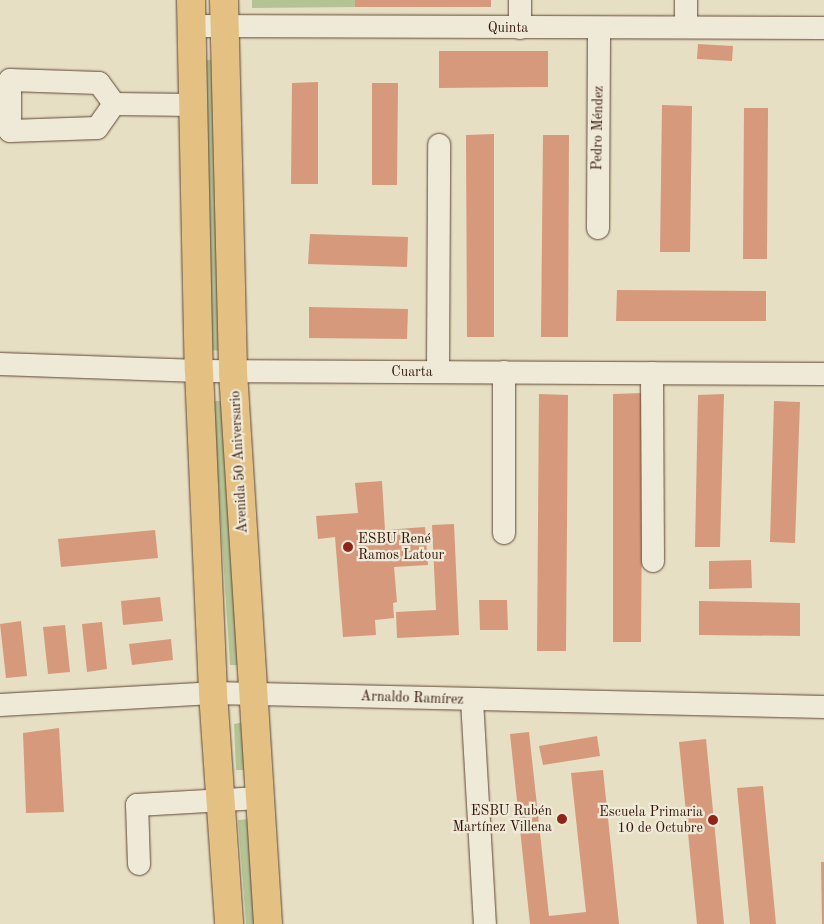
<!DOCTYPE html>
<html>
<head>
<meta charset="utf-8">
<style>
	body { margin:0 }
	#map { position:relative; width:824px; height:924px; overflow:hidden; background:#e7dfc3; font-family:"Old Standard TT",serif }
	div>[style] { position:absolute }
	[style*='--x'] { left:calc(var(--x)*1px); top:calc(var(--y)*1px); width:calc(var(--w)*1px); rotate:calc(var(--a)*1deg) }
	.green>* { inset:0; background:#b5c294 }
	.building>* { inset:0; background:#d6997c }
	.roads { filter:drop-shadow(0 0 1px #604636) drop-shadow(0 0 1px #604636) }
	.minor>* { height:22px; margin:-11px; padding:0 11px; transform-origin:11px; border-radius:11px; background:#efead8 }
	.major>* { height:28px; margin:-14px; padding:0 14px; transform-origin:14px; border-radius:14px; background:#e4c082 }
	.dots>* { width:14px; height:14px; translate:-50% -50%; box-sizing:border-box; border:2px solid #efead8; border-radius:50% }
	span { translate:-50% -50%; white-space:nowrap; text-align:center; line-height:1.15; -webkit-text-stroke:4.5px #efead8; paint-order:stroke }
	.street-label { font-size:14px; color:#331307 }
	.poi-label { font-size:14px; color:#331307 }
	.left { translate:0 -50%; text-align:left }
	.right { translate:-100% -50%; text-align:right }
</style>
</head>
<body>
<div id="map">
	<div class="green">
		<i style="clip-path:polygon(252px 0,355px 0,355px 7px,252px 8px)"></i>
		<i style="clip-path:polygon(204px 60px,213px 60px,222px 351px,211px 350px)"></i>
		<i style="clip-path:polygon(213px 401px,222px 401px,241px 665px,230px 665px)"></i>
		<i style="clip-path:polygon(244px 722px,246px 770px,236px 770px,234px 724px)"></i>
		<i style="clip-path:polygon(250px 819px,258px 924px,246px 924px,238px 820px)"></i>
	</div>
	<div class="building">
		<i style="clip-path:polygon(355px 0,491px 0,491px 7px,355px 7px)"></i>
		<i style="clip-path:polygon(698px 44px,733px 46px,732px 61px,697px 59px)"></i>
		<i style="clip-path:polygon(439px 51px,548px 51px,548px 87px,439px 88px)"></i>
		<i style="clip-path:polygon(318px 82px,318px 184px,291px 184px,292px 83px)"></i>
		<i style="clip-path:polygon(372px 83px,398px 83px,397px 185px,372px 185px)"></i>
		<i style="clip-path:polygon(662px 105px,692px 106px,690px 252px,660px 252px)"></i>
		<i style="clip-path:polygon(744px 108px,768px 108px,767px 259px,743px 259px)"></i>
		<i style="clip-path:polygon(494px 134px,494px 337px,467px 337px,466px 135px)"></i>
		<i style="clip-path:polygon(543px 135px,569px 135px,568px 337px,541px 337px)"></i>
		<i style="clip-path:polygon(310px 234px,408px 237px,407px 267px,308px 264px)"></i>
		<i style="clip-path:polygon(617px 290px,766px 291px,766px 321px,616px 321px)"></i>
		<i style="clip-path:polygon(309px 307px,408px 309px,407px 339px,309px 338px)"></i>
		<i style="clip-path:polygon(643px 393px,641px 642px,613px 642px,613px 394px)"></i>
		<i style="clip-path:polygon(539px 394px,568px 395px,566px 651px,537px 651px)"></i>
		<i style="clip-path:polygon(724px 394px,720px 547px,695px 547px,698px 395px)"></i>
		<i style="clip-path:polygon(774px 401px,800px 402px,795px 543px,770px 542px)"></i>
		<i style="clip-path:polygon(382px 481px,385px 530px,425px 527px,428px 565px,394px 567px,397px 602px,393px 603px,394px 618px,375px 620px,376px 635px,343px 637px,335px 537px,318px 539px,316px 516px,358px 513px,355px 483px)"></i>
		<i style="clip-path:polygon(454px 524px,459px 635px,397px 638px,396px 612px,436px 610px,432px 525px)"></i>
		<i style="clip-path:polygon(155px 530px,158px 558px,61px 567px,58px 539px)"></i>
		<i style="clip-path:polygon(751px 560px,752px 588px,709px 589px,709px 561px)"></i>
		<i style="clip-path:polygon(160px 597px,163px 621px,123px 625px,121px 601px)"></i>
		<i style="clip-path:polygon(479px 600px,507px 600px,508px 630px,480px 630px)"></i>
		<i style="clip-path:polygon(699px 601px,800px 603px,800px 636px,699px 635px)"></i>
		<i style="clip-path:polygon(21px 621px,27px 676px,6px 678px,0 624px)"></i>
		<i style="clip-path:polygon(102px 622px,107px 669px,87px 672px,82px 624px)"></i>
		<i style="clip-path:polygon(65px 625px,70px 672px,48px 674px,43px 627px)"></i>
		<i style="clip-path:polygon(171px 639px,173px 660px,132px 665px,129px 644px)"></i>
		<i style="clip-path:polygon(59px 728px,64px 812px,26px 813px,23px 733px)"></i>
		<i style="clip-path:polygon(529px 732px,549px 916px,586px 912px,571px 773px,603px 770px,619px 924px,530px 924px,510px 734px)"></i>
		<i style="clip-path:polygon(597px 736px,600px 756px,543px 765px,539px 746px)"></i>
		<i style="clip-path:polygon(706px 739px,724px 924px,697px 924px,679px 742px)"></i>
		<i style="clip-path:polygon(763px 786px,776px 924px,750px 924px,737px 788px)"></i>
		<i style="clip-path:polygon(821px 862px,824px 862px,824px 924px,822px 924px)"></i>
	</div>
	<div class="roads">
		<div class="minor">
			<i style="--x:520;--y:0;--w:28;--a:90"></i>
			<i style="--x:686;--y:0;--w:27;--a:90"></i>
			<i style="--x:191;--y:26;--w:633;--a:0.18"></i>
			<i style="--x:114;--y:104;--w:29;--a:125"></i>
			<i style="--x:97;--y:128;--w:87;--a:178"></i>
			<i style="--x:10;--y:131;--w:51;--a:-90"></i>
			<i style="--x:10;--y:80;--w:89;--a:1.9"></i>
			<i style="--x:99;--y:83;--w:26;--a:54"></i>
			<i style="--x:114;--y:104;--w:79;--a:0.7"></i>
			<i style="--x:598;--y:228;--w:200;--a:-89.7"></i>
			<i style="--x:0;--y:364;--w:199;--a:2"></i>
			<i style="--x:199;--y:371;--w:625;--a:0.28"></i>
			<i style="--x:438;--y:372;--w:227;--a:-89.7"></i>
			<i style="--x:504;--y:372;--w:161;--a:90"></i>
			<i style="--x:652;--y:373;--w:188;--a:89.7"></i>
			<i style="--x:472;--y:700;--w:224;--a:86.7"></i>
			<i style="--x:0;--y:705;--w:213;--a:-3.2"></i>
			<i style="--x:213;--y:693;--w:611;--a:1.31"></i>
			<i style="--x:139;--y:864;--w:59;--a:-91.9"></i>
			<i style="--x:137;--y:805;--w:123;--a:-3.3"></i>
		</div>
		<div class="major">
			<i style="--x:191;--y:0;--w:371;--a:88.8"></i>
			<i style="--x:199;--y:371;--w:322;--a:87.5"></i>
			<i style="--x:213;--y:693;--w:232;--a:86"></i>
			<i style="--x:224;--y:0;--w:372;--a:88.6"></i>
			<i style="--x:233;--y:372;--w:553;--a:86.37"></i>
		</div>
	</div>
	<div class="dots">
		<i style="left:348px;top:547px;background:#8f2418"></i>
		<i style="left:562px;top:819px;background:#8f2418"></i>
		<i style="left:713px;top:820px;background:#8f2418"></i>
	</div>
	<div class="street-label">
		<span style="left:508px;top:28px">Quinta</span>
		<span style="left:598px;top:128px;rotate:-89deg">Pedro Méndez</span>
		<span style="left:412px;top:372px">Cuarta</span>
		<span style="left:239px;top:462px;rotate:-93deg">Avenida 50 Aniversario</span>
		<span style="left:412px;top:698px;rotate:2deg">Arnaldo Ramírez</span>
	</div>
	<div class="poi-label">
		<span class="left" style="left:358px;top:547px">ESBU René<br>Ramos Latour</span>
		<span class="right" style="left:552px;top:819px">ESBU Rubén<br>Martínez Villena</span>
		<span class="right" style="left:703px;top:820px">Escuela Primaria<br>10 de Octubre</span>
	</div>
</div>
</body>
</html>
